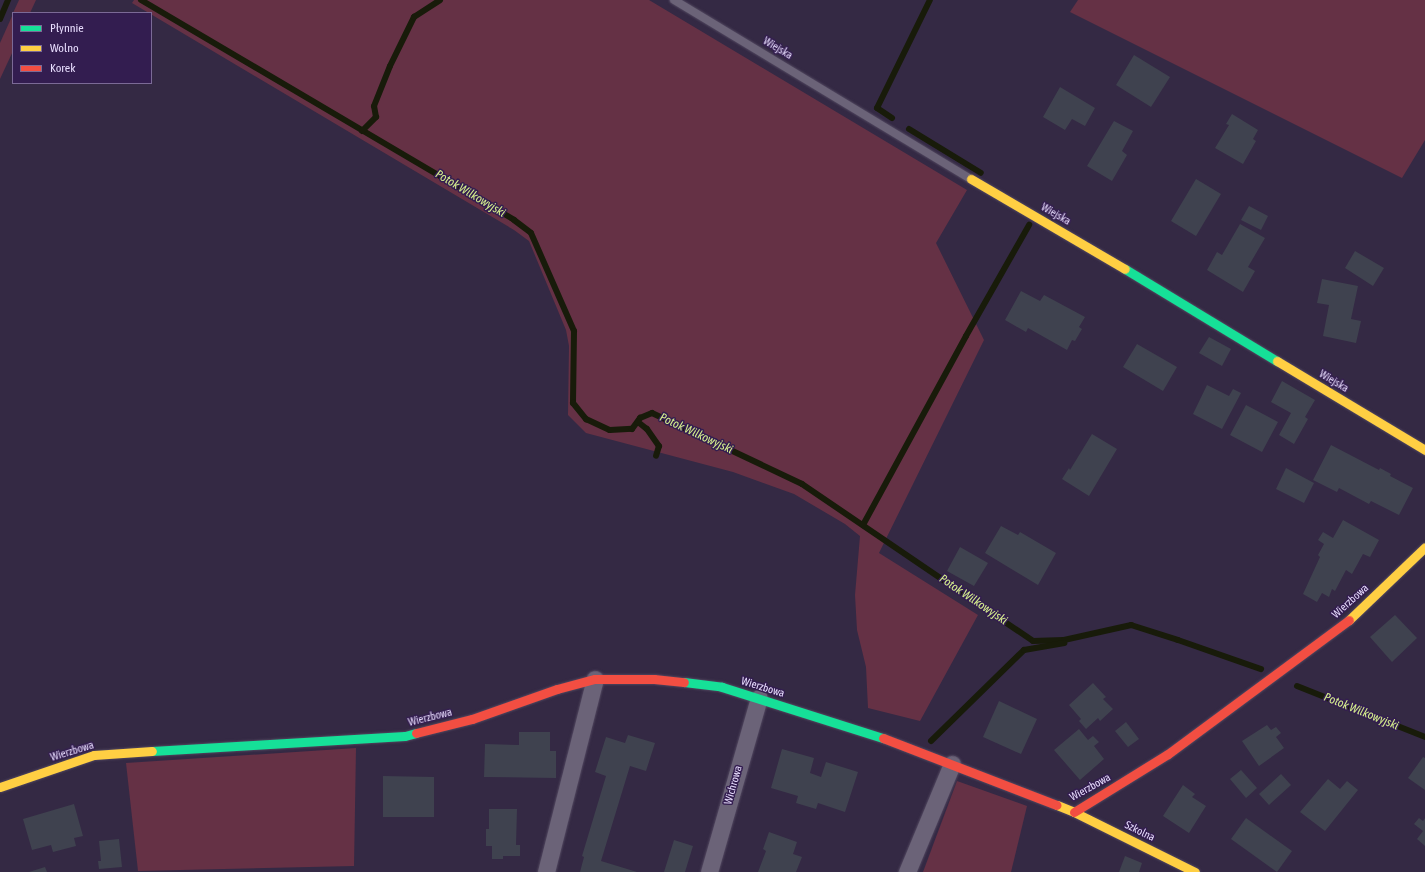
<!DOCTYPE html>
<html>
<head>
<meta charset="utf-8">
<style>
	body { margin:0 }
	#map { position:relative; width:1425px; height:872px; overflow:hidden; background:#342944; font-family:"Asap Condensed",sans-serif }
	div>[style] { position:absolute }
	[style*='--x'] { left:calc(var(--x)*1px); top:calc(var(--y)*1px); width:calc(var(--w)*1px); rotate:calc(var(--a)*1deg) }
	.green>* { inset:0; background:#653145 }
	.stream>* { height:6px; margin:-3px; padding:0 3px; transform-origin:3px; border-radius:3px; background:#181b0a }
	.building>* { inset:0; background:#3f424f }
	.roads { filter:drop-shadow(0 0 1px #51475f) drop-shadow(0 0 1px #51475f) }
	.lane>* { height:8px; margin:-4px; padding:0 4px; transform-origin:4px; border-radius:4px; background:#6b6378 }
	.street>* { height:17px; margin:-8.5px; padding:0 8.5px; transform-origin:8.5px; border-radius:8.5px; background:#6b6378 }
	.fast>* { height:9px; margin:-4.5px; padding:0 4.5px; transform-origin:4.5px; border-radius:4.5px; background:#16e098 }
	.slow>* { height:9px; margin:-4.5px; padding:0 4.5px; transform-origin:4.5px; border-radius:4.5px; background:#ffcf43 }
	.jam>* { height:9px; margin:-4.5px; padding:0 4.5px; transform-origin:4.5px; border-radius:4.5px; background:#f24e42 }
	span { translate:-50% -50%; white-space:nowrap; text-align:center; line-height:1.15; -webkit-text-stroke:3px #331d50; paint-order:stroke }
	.street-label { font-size:11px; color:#e8ddfe }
	.water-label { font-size:12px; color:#d7f18d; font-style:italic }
	.legend { position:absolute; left:12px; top:12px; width:140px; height:72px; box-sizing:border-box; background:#331d50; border:1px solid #7b6a96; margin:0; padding:5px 7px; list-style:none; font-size:12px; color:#e8ddfe }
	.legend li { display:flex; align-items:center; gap:8px; height:20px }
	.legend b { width:20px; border:1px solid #7b6a96 }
</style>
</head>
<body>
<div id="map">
	<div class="green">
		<i style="clip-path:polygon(19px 0,36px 0,30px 13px,13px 13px)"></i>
		<i style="clip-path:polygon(134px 0,649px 0,967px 190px,936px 243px,984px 340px,879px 553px,978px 615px,920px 721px,868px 708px,866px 667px,857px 630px,855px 595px,860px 536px,845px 524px,794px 494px,733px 472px,586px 433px,568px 415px,569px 346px,566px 330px,529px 241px,514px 230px,132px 3px)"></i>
		<i style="clip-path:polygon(1078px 0,1425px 0,1425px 140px,1402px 178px,1070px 12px)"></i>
		<i style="clip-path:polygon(13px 14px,13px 51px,0 79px,0 43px)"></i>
		<i style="clip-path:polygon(356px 748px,354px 866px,138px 871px,126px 763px)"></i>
		<i style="clip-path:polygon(957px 781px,1027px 806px,1011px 872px,923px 872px)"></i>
	</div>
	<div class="stream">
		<i style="--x:141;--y:0;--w:433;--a:30.5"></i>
		<i style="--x:514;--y:220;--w:21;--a:37"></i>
		<i style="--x:531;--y:233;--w:107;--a:66.3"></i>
		<i style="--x:574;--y:331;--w:72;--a:90.8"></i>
		<i style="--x:573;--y:403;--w:21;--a:51"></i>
		<i style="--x:586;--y:419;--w:26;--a:25"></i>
		<i style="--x:610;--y:430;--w:22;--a:-3"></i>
		<i style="--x:632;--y:429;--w:14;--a:-54"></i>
		<i style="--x:640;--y:418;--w:13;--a:-23"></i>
		<i style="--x:652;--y:413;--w:166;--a:25.3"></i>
		<i style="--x:802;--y:484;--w:279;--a:34.2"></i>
		<i style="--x:1033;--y:641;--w:31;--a:-2"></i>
		<i style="--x:1064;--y:640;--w:69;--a:-12.6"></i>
		<i style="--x:1131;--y:625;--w:49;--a:17.7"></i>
		<i style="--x:1178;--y:640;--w:88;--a:19.3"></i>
		<i style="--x:0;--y:19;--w:21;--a:-67"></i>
		<i style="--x:892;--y:118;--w:18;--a:-146"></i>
		<i style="--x:877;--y:108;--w:120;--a:-63.9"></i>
		<i style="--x:909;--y:129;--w:84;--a:31.4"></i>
		<i style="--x:362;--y:131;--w:20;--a:-45"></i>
		<i style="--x:376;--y:117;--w:11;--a:-100"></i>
		<i style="--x:374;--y:106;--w:43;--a:-68.2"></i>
		<i style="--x:390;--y:66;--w:55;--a:-63.9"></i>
		<i style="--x:414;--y:17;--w:31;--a:-33"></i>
		<i style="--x:638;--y:422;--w:11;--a:38"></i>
		<i style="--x:647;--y:429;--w:21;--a:55"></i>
		<i style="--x:659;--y:446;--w:10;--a:107"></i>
		<i style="--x:863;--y:525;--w:215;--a:-61.4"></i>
		<i style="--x:966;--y:336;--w:128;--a:-60.4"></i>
		<i style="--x:1297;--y:686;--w:138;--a:21.7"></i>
		<i style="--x:931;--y:741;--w:130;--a:-44.4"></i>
		<i style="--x:1024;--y:650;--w:41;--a:-9.9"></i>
	</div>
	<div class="building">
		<i style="clip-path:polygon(1134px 55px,1170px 77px,1151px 107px,1116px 85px)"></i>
		<i style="clip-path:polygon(1060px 87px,1095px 108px,1085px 126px,1072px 119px,1065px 130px,1043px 117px)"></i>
		<i style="clip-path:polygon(1232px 114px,1258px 130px,1253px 139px,1256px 141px,1243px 164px,1215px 148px,1229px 125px,1226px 124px)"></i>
		<i style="clip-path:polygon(1114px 121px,1133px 131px,1122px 151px,1127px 155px,1112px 181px,1087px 166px)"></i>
		<i style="clip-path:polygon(1196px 179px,1221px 194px,1196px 236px,1171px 221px)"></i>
		<i style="clip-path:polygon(1249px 206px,1268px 216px,1261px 230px,1241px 220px)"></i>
		<i style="clip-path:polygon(1240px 224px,1265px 238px,1248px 267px,1255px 271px,1243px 292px,1207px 270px,1217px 252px,1222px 255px)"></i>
		<i style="clip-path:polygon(1355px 251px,1384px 268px,1373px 286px,1345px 268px)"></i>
		<i style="clip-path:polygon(1322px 279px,1358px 286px,1351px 319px,1361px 321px,1356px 343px,1323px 336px,1329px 305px,1317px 303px)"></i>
		<i style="clip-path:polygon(1021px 291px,1040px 301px,1044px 295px,1085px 317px,1079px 327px,1082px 329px,1075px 341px,1072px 340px,1067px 350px,1028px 328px,1026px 332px,1005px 320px)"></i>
		<i style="clip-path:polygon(1209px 337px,1231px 349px,1222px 366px,1199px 353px)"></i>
		<i style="clip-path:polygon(1137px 344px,1177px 367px,1163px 391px,1123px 367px)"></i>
		<i style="clip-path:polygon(1282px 381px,1315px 400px,1305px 417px,1308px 419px,1294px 444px,1279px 435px,1291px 413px,1271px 402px)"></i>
		<i style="clip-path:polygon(1207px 385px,1229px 396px,1233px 389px,1241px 393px,1222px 429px,1193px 414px)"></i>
		<i style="clip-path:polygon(1246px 405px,1278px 422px,1262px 452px,1230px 435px)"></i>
		<i style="clip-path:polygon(1092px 434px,1117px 449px,1089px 496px,1062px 479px,1069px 468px,1070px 470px)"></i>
		<i style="clip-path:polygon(1331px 445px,1379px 470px,1380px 468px,1391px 474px,1390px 476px,1413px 488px,1399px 515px,1371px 501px,1369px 504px,1339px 488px,1337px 492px,1313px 480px)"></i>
		<i style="clip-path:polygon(1286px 468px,1314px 483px,1304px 503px,1276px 489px)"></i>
		<i style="clip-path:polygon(1343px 520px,1379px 540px,1370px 557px,1363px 554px,1352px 574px,1346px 570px,1335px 591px,1332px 589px,1329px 597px,1322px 593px,1317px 602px,1303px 594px,1320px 557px,1318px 555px,1324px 544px,1318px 540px,1323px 532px,1333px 538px)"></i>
		<i style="clip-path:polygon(1001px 526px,1018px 535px,1020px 532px,1056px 553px,1038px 585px,985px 553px)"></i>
		<i style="clip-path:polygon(960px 547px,988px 563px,974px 586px,947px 571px)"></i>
		<i style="clip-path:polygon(1395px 615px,1417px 638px,1392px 662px,1370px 637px)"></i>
		<i style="clip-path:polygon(1093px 683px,1106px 697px,1103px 699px,1113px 709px,1100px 721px,1098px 718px,1086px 729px,1079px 721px,1081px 719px,1069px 705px)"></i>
		<i style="clip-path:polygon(999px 701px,1037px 719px,1021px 754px,983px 737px)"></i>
		<i style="clip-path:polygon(1126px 722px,1139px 739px,1128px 747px,1115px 731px)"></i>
		<i style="clip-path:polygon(1267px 725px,1271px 730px,1276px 727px,1281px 733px,1276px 737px,1284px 748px,1259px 766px,1242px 741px)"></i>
		<i style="clip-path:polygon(1079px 729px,1088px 740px,1093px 736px,1099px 742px,1094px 746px,1104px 759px,1080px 780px,1054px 750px)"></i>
		<i style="clip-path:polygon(519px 732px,550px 732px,550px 751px,556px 751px,556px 778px,484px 777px,485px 744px,519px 745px)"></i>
		<i style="clip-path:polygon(628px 735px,655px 743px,646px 771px,630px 766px,601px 861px,637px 872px,580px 872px,584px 857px,582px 856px,606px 776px,595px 772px,606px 737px,625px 743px)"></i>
		<i style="clip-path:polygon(782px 749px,814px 758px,810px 773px,821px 777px,826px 762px,858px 772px,845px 812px,818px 803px,816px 809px,796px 803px,798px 796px,771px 788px)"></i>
		<i style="clip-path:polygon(1423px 757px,1425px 758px,1425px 790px,1408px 778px)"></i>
		<i style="clip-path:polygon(1241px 770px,1257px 788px,1246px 798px,1230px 779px)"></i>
		<i style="clip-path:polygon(1281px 774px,1291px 785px,1269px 805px,1259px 794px)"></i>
		<i style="clip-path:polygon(383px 776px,434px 777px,434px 817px,383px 817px)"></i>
		<i style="clip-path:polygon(1328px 779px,1340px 789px,1347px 781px,1358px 790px,1325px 831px,1300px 812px)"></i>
		<i style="clip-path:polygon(1183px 785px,1195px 794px,1192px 797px,1206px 806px,1189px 833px,1163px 816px)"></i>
		<i style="clip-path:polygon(74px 804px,83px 836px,74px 838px,76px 846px,53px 852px,51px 845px,32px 850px,23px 819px)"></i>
		<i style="clip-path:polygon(489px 809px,517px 809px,516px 845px,520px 845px,520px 856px,503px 856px,503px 859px,492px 859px,492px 846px,486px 846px,486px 829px,489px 829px)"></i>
		<i style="clip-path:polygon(1246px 818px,1292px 851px,1277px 872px,1231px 839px)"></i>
		<i style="clip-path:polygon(1419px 818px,1423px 821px,1425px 818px,1425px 846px,1417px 839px,1423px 831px,1414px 824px)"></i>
		<i style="clip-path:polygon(769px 832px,797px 842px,793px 854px,802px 857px,796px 872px,758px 872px,766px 851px,763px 849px)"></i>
		<i style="clip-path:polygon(119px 839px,122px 867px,99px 869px,98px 861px,101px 861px,99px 841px)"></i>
		<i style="clip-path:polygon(674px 840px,693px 846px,685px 872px,664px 872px)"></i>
		<i style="clip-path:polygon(1125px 856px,1142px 863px,1139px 872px,1119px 872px)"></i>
		<i style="clip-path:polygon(45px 867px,47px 872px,29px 872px)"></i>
	</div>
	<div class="roads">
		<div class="lane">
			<i style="--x:674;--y:0;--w:347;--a:31.1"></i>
		</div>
		<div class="street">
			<i style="--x:546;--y:872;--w:199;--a:-75.8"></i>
			<i style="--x:709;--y:872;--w:181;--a:-74"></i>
			<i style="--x:907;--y:872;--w:117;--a:-67.4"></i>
		</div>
		<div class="fast">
			<i style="--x:1125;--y:269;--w:178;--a:31.2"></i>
			<i style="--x:684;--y:682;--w:38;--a:7"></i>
			<i style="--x:722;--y:687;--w:169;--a:17.6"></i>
			<i style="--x:152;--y:751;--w:253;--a:-3.4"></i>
			<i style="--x:405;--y:736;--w:11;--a:-15"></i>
		</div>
		<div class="slow">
			<i style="--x:971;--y:179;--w:178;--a:30.3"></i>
			<i style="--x:1277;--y:361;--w:173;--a:31"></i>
			<i style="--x:1349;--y:620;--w:105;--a:-43.8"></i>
			<i style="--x:0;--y:787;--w:99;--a:-18.8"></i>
			<i style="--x:94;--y:755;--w:58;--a:-3.9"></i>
			<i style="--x:1057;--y:805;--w:18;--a:22"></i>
			<i style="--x:1074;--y:812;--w:135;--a:26.4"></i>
		</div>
		<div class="jam">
			<i style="--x:416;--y:733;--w:58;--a:-14"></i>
			<i style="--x:472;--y:719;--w:90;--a:-19.4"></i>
			<i style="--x:557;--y:689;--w:39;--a:-15"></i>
			<i style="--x:595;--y:679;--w:59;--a:0"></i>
			<i style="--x:654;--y:679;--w:30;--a:6"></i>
			<i style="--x:883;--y:738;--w:186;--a:21.1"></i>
			<i style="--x:1074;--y:812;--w:110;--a:-31.7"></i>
			<i style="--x:1168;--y:754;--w:225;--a:-36.5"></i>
		</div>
	</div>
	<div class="street-label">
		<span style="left:778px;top:48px;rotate:31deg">Wiejska</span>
		<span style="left:1056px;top:214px;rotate:30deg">Wiejska</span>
		<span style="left:1334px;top:381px;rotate:31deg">Wiejska</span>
		<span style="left:1350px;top:601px;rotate:-42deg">Wierzbowa</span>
		<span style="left:763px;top:687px;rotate:17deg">Wierzbowa</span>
		<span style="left:430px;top:717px;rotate:-14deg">Wierzbowa</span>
		<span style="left:72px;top:751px;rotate:-17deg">Wierzbowa</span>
		<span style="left:733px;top:785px;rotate:-74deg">Wichrowa</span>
		<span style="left:1090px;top:787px;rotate:-29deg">Wierzbowa</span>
		<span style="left:1140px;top:831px;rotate:26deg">Szkolna</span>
	</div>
	<div class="water-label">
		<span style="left:470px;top:194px;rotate:31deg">Potok Wilkowyjski</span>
		<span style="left:696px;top:434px;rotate:25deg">Potok Wilkowyjski</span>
		<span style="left:973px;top:600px;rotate:34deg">Potok Wilkowyjski</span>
		<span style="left:1361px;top:712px;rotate:22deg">Potok Wilkowyjski</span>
	</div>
	<ul class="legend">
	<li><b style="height:5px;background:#16e098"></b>Płynnie</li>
	<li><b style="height:5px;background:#ffcf43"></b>Wolno</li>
	<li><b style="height:5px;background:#f24e42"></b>Korek</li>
	</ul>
</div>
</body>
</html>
